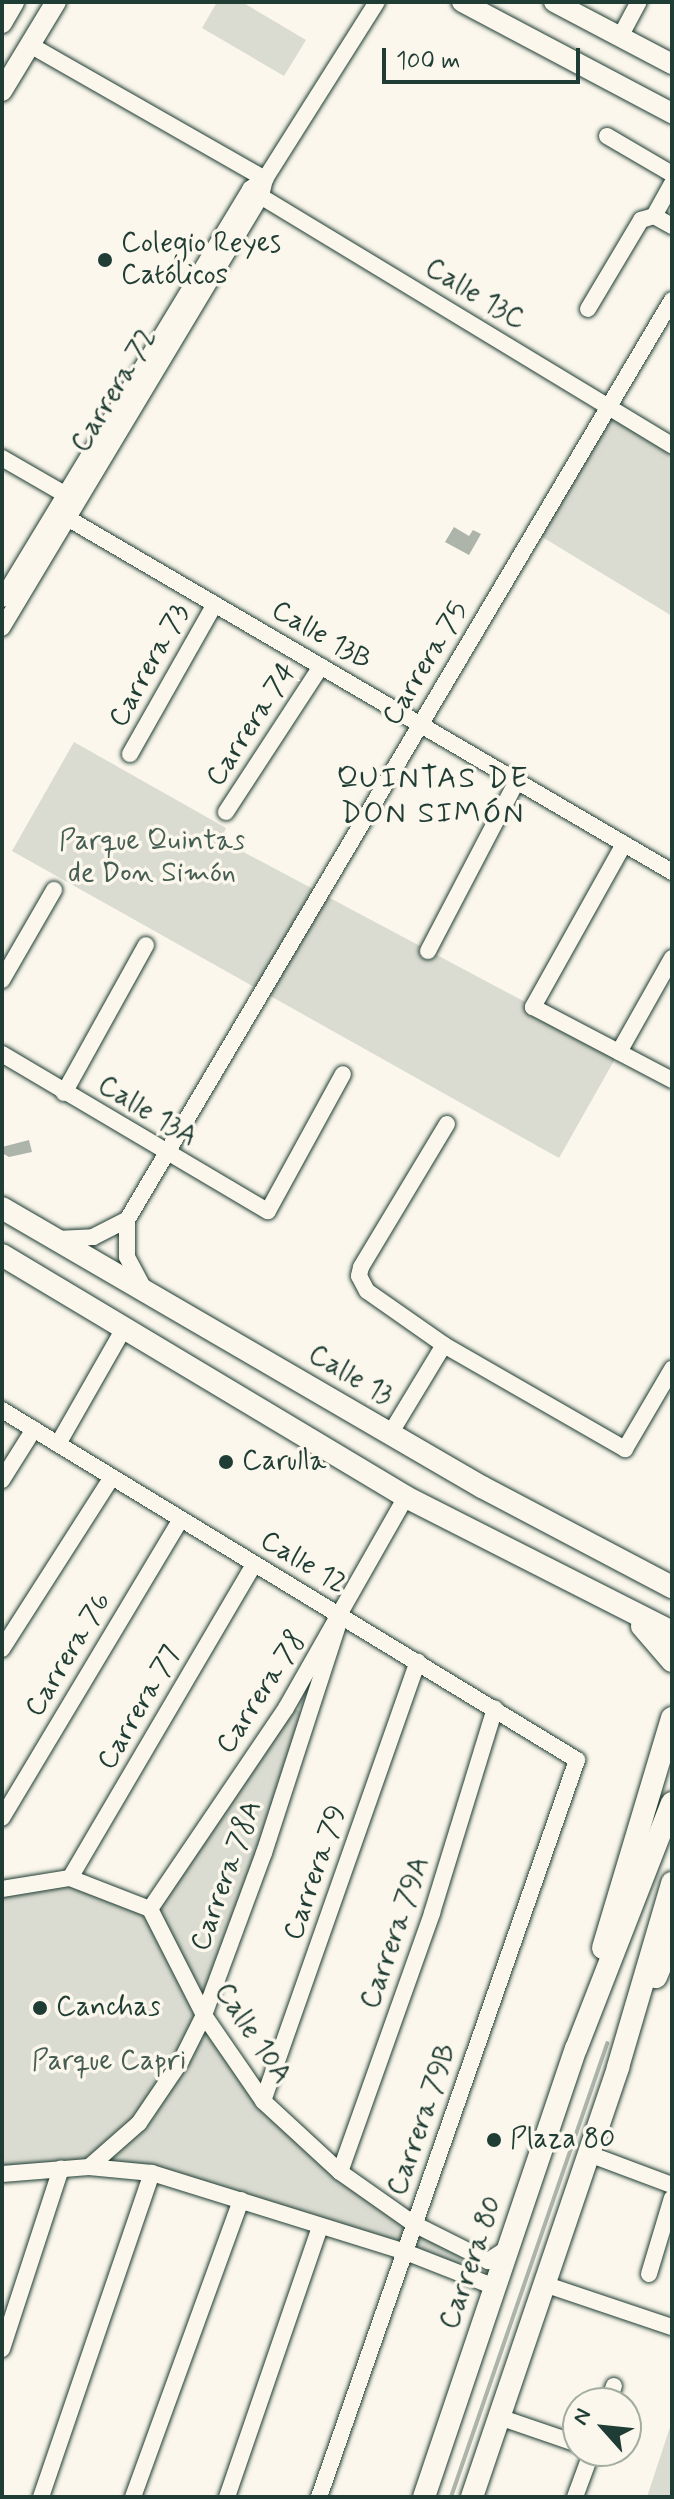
<!DOCTYPE html>
<html>
<head>
<meta charset="utf-8">
<style>
	body { margin:0 }
	#map { position:relative; width:674px; height:2499px; overflow:hidden; background:#fbf7ec; font-family:Mynerve,sans-serif }
	div>[style] { position:absolute }
	[style*='--x'] { left:calc(var(--x)*1px); top:calc(var(--y)*1px); width:calc(var(--w)*1px); rotate:calc(var(--a)*1deg) }
	.green>* { inset:0; background:#dbdcd1 }
	.water>* { inset:0; background:#adb4aa }
	.stream>* { height:4px; margin:-2px; padding:0 2px; transform-origin:2px; border-radius:2px; background:#adb4aa }
	.roads { filter:drop-shadow(0 0 2px #1f3d34) drop-shadow(0 0 2px #1f3d34) }
	.minor>* { height:16px; margin:-8px; padding:0 8px; transform-origin:8px; border-radius:8px; background:#fbf7ec }
	.tertiary>* { height:20px; margin:-10px; padding:0 10px; transform-origin:10px; border-radius:10px; background:#fbf7ec }
	.secondary>* { height:22px; margin:-11px; padding:0 11px; transform-origin:11px; border-radius:11px; background:#fbf7ec }
	.dots>* { width:22px; height:22px; translate:-50% -50%; box-sizing:border-box; border:4px solid #fbf7ec; border-radius:50% }
	span { translate:-50% -50%; white-space:nowrap; text-align:center; line-height:1.15; -webkit-text-stroke:7px #fbf7ec; paint-order:stroke }
	.poi-label { font-size:28px; color:#1f3d34 }
	.left { translate:0 -50%; text-align:left }
	.street-label { font-size:28px; color:#1f3d34 }
	.park-label { font-size:28px; color:#455d53 }
	.neighbourhood-label { font-size:30px; color:#1f3d34; letter-spacing:2px }
	.frame { position:absolute; inset:0; border:4px solid #1f3d34; pointer-events:none }
	.north { position:absolute; left:562px; top:2387px; width:80px; height:80px; box-sizing:border-box; background:#fbf7ec; border:2px solid #a3ada2; border-radius:50%; rotate:297deg; font-size:22px; font-weight:700; line-height:32px; text-align:center; color:#1f3d34 }
	.north::after { content:''; display:block; margin:auto; width:28px; height:36px; background:#1f3d34; clip-path:polygon(50% 0,100% 100%,50% 72%,0 100%) }
	.scale { position:absolute; left:382px; top:48px; width:198px; height:36px; box-sizing:border-box; border:4px solid #1f3d34; border-top:0; padding-left:10px; font-size:24px; line-height:28px; white-space:nowrap; color:#1f3d34; -webkit-text-stroke:6px #fbf7ec; paint-order:stroke }
</style>
</head>
<body>
<div id="map">
	<div class="green">
		<i style="clip-path:polygon(217px 2px,242px 2px,306px 40px,284px 76px,202px 28px)"></i>
		<i style="clip-path:polygon(609px 406px,672px 445px,672px 616px,534px 532px)"></i>
		<i style="clip-path:polygon(74px 742px,226px 828px,221px 840px,619px 1052px,559px 1158px,12px 851px)"></i>
		<i style="clip-path:polygon(292px 1708px,302px 1712px,204px 2015px,263px 2101px,340px 2172px,467px 2260px,463px 2268px,152px 2173px,2px 2174px,2px 1889px,70px 1878px,150px 1909px)"></i>
		<i style="clip-path:polygon(672px 2421px,672px 2497px,647px 2497px)"></i>
	</div>
	<div class="water">
		<i style="clip-path:polygon(454px 527px,469px 536px,473px 530px,481px 534px,469px 555px,445px 542px)"></i>
		<i style="clip-path:polygon(29px 1140px,32px 1152px,9px 1157px,2px 1153px,2px 1147px)"></i>
	</div>
	<div class="stream">
		<i style="--x:451;--y:2497;--w:480;--a:-71"></i>
	</div>
	<div class="roads">
		<div class="minor">
			<i style="--x:620;--y:37;--w:40;--a:-62"></i>
			<i style="--x:30;--y:45;--w:271;--a:29.7"></i>
			<i style="--x:607;--y:136;--w:75;--a:30.3"></i>
			<i style="--x:252;--y:191;--w:491;--a:31.2"></i>
			<i style="--x:654;--y:216;--w:37;--a:-61"></i>
			<i style="--x:588;--y:309;--w:104;--a:-59.2"></i>
			<i style="--x:641;--y:220;--w:14;--a:-17"></i>
			<i style="--x:654;--y:216;--w:21;--a:29"></i>
			<i style="--x:2;--y:458;--w:82;--a:30"></i>
			<i style="--x:69;--y:519;--w:699;--a:30.34"></i>
			<i style="--x:2;--y:599;--w:479;--a:-58.8"></i>
			<i style="--x:250;--y:189;--w:18;--a:-34"></i>
			<i style="--x:265;--y:179;--w:209;--a:-57.7"></i>
			<i style="--x:2;--y:628;--w:504;--a:-59.06"></i>
			<i style="--x:261;--y:196;--w:17;--a:-77"></i>
			<i style="--x:130;--y:754;--w:172;--a:-60.5"></i>
			<i style="--x:226;--y:812;--w:174;--a:-56.9"></i>
			<i style="--x:624;--y:844;--w:187;--a:119.2"></i>
			<i style="--x:533;--y:1007;--w:157;--a:27.7"></i>
			<i style="--x:428;--y:951;--w:192;--a:-62.4"></i>
			<i style="--x:2;--y:980;--w:104;--a:-60"></i>
			<i style="--x:619;--y:1052;--w:108;--a:-60.6"></i>
			<i style="--x:2;--y:1054;--w:309;--a:30.6"></i>
			<i style="--x:268;--y:1211;--w:156;--a:-61.3"></i>
			<i style="--x:64;--y:1093;--w:169;--a:-61"></i>
			<i style="--x:447;--y:1124;--w:167;--a:121"></i>
			<i style="--x:361;--y:1267;--w:9;--a:103"></i>
			<i style="--x:359;--y:1276;--w:17;--a:62"></i>
			<i style="--x:367;--y:1291;--w:94;--a:35"></i>
			<i style="--x:444;--y:1345;--w:209;--a:29.9"></i>
			<i style="--x:625;--y:1449;--w:93;--a:-59.6"></i>
			<i style="--x:57;--y:1239;--w:36;--a:-3"></i>
			<i style="--x:93;--y:1237;--w:38;--a:-27"></i>
			<i style="--x:143;--y:1287;--w:34;--a:-118"></i>
			<i style="--x:127;--y:1257;--w:37;--a:-90"></i>
			<i style="--x:127;--y:1220;--w:1069;--a:-59.36"></i>
			<i style="--x:2;--y:1410;--w:673;--a:31.33"></i>
			<i style="--x:577;--y:1760;--w:781;--a:109.29"></i>
			<i style="--x:390;--y:1434;--w:104;--a:-58.8"></i>
			<i style="--x:58;--y:1444;--w:131;--a:-60.3"></i>
			<i style="--x:2;--y:1480;--w:60;--a:-57.9"></i>
			<i style="--x:2;--y:1649;--w:204;--a:-57.4"></i>
			<i style="--x:2;--y:1818;--w:348;--a:-59.1"></i>
			<i style="--x:70;--y:1878;--w:364;--a:-59.6"></i>
			<i style="--x:2;--y:1889;--w:69;--a:-9.2"></i>
			<i style="--x:70;--y:1878;--w:86;--a:21.2"></i>
			<i style="--x:150;--y:1909;--w:119;--a:63"></i>
			<i style="--x:204;--y:2015;--w:104;--a:55.5"></i>
			<i style="--x:263;--y:2101;--w:105;--a:42.7"></i>
			<i style="--x:340;--y:2172;--w:90;--a:35.1"></i>
			<i style="--x:414;--y:2224;--w:83;--a:26.6"></i>
			<i style="--x:488;--y:2261;--w:24;--a:-33"></i>
			<i style="--x:150;--y:1909;--w:243;--a:-55.9"></i>
			<i style="--x:286;--y:1708;--w:243;--a:-60.4"></i>
			<i style="--x:263;--y:2101;--w:466;--a:-70.6"></i>
			<i style="--x:589;--y:2154;--w:89;--a:20.5"></i>
			<i style="--x:89;--y:2167;--w:67;--a:-41.3"></i>
			<i style="--x:139;--y:2123;--w:75;--a:-55.9"></i>
			<i style="--x:181;--y:2061;--w:51;--a:-63.4"></i>
			<i style="--x:204;--y:2015;--w:173;--a:-69.7"></i>
			<i style="--x:264;--y:1853;--w:249;--a:-72"></i>
			<i style="--x:340;--y:2172;--w:275;--a:-70.4"></i>
			<i style="--x:432;--y:1913;--w:214;--a:-72.9"></i>
			<i style="--x:2;--y:2174;--w:87;--a:-4.6"></i>
			<i style="--x:89;--y:2167;--w:63;--a:5.4"></i>
			<i style="--x:152;--y:2173;--w:263;--a:17.3"></i>
			<i style="--x:403;--y:2251;--w:99;--a:21.4"></i>
			<i style="--x:649;--y:2274;--w:79;--a:-73.2"></i>
			<i style="--x:544;--y:2284;--w:135;--a:18.6"></i>
			<i style="--x:2;--y:2349;--w:190;--a:-71.9"></i>
			<i style="--x:608;--y:2403;--w:18;--a:-71"></i>
			<i style="--x:499;--y:2417;--w:83;--a:18.9"></i>
			<i style="--x:41;--y:2497;--w:342;--a:-71.1"></i>
			<i style="--x:133;--y:2497;--w:316;--a:-70"></i>
			<i style="--x:227;--y:2497;--w:286;--a:-71"></i>
			<i style="--x:575;--y:2497;--w:49;--a:-69.7"></i>
		</div>
		<div class="tertiary">
			<i style="--x:462;--y:2;--w:238;--a:27.9"></i>
			<i style="--x:554;--y:2;--w:133;--a:27.7"></i>
			<i style="--x:2;--y:23;--w:24;--a:-60"></i>
			<i style="--x:2;--y:91;--w:104;--a:-58.8"></i>
		</div>
		<div class="secondary">
			<i style="--x:2;--y:1208;--w:555;--a:30.17"></i>
			<i style="--x:482;--y:1487;--w:215;--a:27.8"></i>
			<i style="--x:2;--y:1255;--w:471;--a:30.9"></i>
			<i style="--x:406;--y:1497;--w:298;--a:26.9"></i>
			<i style="--x:642;--y:1626;--w:46;--a:49.4"></i>
			<i style="--x:603;--y:1948;--w:240;--a:-73.3"></i>
			<i style="--x:656;--y:1977;--w:42;--a:-67.7"></i>
			<i style="--x:424;--y:2497;--w:473;--a:-71.3"></i>
			<i style="--x:576;--y:2049;--w:264;--a:-68.7"></i>
			<i style="--x:472;--y:2497;--w:454;--a:-71.2"></i>
			<i style="--x:618;--y:2067;--w:192;--a:-73.6"></i>
		</div>
	</div>
	<div class="dots">
		<i style="left:105px;top:260px;background:#1f3d34"></i>
		<i style="left:226px;top:1462px;background:#1f3d34"></i>
		<i style="left:40px;top:2008px;background:#1f3d34"></i>
		<i style="left:494px;top:2140px;background:#1f3d34"></i>
	</div>
	<div class="poi-label">
		<span class="left" style="left:121px;top:260px">Colegio Reyes<br>Católicos</span>
		<span class="left" style="left:242px;top:1462px">Carulla</span>
		<span class="left" style="left:56px;top:2008px">Canchas</span>
		<span class="left" style="left:510px;top:2140px">Plaza 80</span>
	</div>
	<div class="street-label">
		<span style="left:475px;top:295px;rotate:31deg">Calle 13C</span>
		<span style="left:115px;top:391px;rotate:-59deg">Carrera 72</span>
		<span style="left:321px;top:636px;rotate:30deg">Calle 13B</span>
		<span style="left:426px;top:664px;rotate:-59deg">Carrera 75</span>
		<span style="left:150px;top:666px;rotate:-61deg">Carrera 73</span>
		<span style="left:252px;top:725px;rotate:-57deg">Carrera 74</span>
		<span style="left:147px;top:1112px;rotate:31deg">Calle 13A</span>
		<span style="left:350px;top:1376px;rotate:30deg">Calle 13</span>
		<span style="left:303px;top:1563px;rotate:31deg">Calle 12</span>
		<span style="left:69px;top:1655px;rotate:-59deg">Carrera 76</span>
		<span style="left:262px;top:1693px;rotate:-57deg">Carrera 78</span>
		<span style="left:140px;top:1708px;rotate:-60deg">Carrera 77</span>
		<span style="left:316px;top:1873px;rotate:-71deg">Carrera 79</span>
		<span style="left:227px;top:1876px;rotate:-70deg">Carrera 78A</span>
		<span style="left:396px;top:1933px;rotate:-71deg">Carrera 79A</span>
		<span style="left:252px;top:2034px;rotate:56deg">Calle 10A</span>
		<span style="left:423px;top:2120px;rotate:-71deg">Carrera 79B</span>
		<span style="left:472px;top:2263px;rotate:-71deg">Carrera 80</span>
	</div>
	<div class="park-label">
		<span style="left:152px;top:858px">Parque Quintas<br>de Don Simón</span>
		<span style="left:109px;top:2062px">Parque Capri</span>
	</div>
	<div class="neighbourhood-label">
		<span style="left:433px;top:796px">QUINTAS DE<br>DON SIMÓN</span>
	</div>
	<div class="frame"></div>
	<div class="north">N</div>
	<div class="scale">100 m</div>
</div>
</body>
</html>
